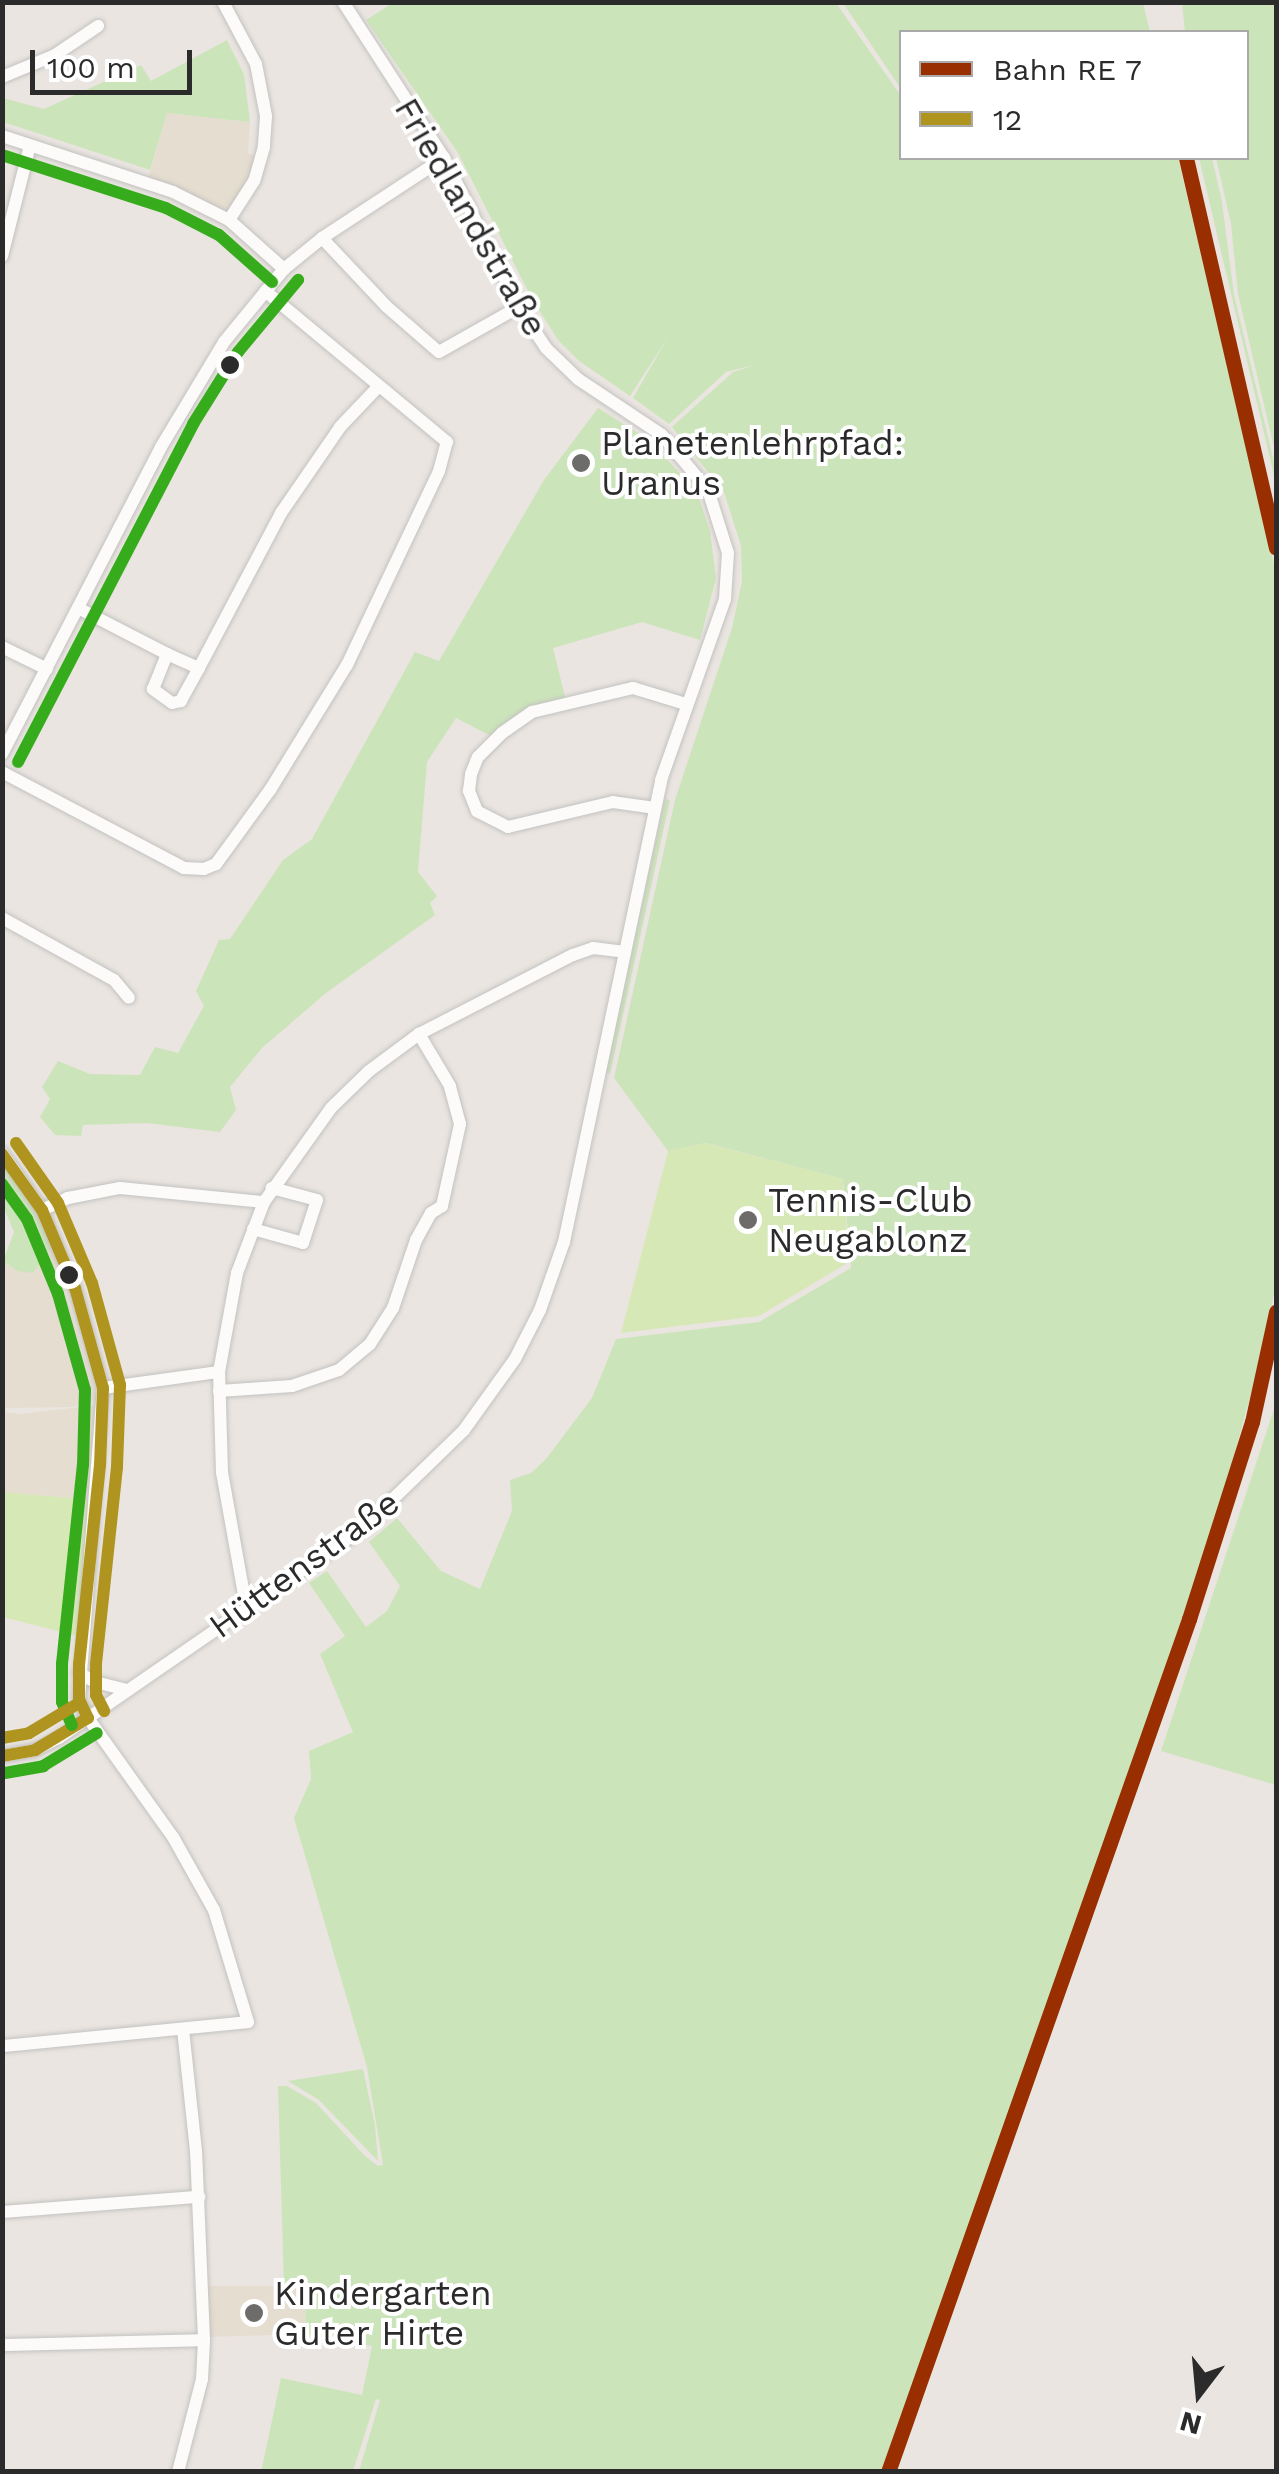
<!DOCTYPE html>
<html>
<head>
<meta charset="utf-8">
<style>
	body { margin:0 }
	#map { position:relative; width:1279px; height:2474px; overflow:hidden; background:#eae5e0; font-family:"Work Sans",sans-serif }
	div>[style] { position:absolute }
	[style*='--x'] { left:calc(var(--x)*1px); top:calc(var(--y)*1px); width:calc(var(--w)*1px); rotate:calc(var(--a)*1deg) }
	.education>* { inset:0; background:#e5ddcf }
	.green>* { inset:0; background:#cce4ba }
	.pitch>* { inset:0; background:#d7e8b7 }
	.roads { filter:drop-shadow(0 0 2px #c3c2c1) drop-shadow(0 0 2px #c3c2c1) }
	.street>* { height:12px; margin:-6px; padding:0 6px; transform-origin:6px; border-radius:6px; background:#fcfbfa }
	.bus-1>* { height:12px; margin:-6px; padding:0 6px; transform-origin:6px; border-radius:6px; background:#af9520 }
	.bus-2>* { height:12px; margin:-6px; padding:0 6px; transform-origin:6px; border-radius:6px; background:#36ac1d }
	.bus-3>* { height:12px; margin:-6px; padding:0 6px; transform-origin:6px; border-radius:6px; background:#af9520 }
	.rail-1>* { height:15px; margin:-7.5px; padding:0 7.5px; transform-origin:7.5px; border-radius:7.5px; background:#992e00 }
	.dots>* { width:28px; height:28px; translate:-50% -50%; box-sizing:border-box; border:5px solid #fff; border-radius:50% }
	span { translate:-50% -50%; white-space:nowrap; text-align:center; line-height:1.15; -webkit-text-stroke:8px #fff; paint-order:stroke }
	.street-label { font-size:35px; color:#2b2b2b }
	.poi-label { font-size:35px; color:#2b2b2b }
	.left { translate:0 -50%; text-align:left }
	.frame { position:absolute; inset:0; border:5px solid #2b2b2b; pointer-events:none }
	.legend { position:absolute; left:899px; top:30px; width:350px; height:130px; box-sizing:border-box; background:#fff; border:2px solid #aaa; margin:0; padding:12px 18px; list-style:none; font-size:30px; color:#2b2b2b }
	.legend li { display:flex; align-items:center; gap:20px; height:50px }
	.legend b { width:50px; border:2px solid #aaa }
	.north { position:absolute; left:1149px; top:2344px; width:100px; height:100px; -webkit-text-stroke:8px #fff; paint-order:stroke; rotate:196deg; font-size:28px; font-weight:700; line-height:40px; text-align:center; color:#2b2b2b }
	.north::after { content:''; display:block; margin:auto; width:35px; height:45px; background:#2b2b2b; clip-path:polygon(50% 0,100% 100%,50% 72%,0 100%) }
	.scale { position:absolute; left:30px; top:50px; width:162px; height:45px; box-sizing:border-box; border:5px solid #2b2b2b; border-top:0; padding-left:12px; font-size:30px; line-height:35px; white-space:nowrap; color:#2b2b2b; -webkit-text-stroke:8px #fff; paint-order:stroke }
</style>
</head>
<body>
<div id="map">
	<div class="education">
		<i style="clip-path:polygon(167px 113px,250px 122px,248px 153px,257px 157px,251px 179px,228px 214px,148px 179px)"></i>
		<i style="clip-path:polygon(52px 1246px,97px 1399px,73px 1407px,3px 1408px,2px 1261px,17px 1271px)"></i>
		<i style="clip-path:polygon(97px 1405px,93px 1500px,3px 1492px,3px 1412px,21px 1414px)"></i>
		<i style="clip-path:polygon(206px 2286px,305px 2286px,306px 2334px,206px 2337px)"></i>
	</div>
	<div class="green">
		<i style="clip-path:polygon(394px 2px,836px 3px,901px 96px,902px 158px,1178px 158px,1274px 564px,1276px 1282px,1265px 1343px,1217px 1517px,1141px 1744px,881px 2471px,359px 2471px,380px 2400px,376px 2399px,353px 2471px,261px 2472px,281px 2378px,362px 2395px,372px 2346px,306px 2334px,305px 2286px,284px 2287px,278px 2086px,287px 2086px,316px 2103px,365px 2156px,378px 2166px,383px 2165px,367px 2067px,294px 1818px,311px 1779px,309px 1751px,353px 1732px,320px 1654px,345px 1636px,309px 1583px,327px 1571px,366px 1627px,387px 1611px,400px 1586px,369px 1542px,397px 1518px,441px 1571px,480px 1589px,512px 1511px,510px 1480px,531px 1473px,546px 1459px,592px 1398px,616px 1339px,759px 1322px,851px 1268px,843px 1179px,706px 1143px,668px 1151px,614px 1078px,675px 800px,732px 628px,742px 581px,741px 546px,724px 492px,672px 427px,733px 372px,755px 365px,726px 372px,669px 424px,633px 398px,668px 337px,630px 396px,579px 361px,558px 340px,532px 299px,458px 153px,366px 20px)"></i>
		<i style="clip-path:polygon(843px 3px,1143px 3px,1150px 32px,902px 32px,901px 89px)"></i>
		<i style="clip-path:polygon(1182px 3px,1276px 3px,1276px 456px,1238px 294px,1231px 224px,1216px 158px,1246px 158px,1246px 32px,1185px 32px)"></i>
		<i style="clip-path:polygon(227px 40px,244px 74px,250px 122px,167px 113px,150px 170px,3px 122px,3px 98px,44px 109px,141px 65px,151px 81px)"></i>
		<i style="clip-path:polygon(1199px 158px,1212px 158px,1222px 202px,1234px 295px,1276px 470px,1276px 484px)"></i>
		<i style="clip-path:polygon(598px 408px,649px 440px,697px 492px,710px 531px,716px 578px,700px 640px,642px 622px,553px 648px,566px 701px,493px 737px,456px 718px,427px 762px,418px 872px,437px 896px,430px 903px,435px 915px,326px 993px,262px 1048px,230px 1087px,236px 1110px,220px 1132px,147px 1123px,83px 1125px,81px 1136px,55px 1135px,40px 1117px,50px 1099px,42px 1087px,58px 1061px,90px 1074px,140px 1075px,155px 1047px,178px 1053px,204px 1006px,196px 991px,219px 940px,230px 939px,283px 860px,312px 839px,415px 652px,439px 661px,544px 480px)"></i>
		<i style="clip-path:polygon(665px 799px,670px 800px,610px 1074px,606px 1072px)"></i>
		<i style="clip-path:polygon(2px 1161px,38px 1212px,52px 1246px,33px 1273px,17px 1271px,3px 1261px,14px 1232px,3px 1206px)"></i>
		<i style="clip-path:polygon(1276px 1403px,1276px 1785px,1161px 1751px)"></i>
		<i style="clip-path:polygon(363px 2069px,375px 2125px,378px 2161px,319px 2100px,288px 2081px)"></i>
	</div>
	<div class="pitch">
		<i style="clip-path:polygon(705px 1143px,843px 1179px,849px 1262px,759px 1316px,621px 1333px,668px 1151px)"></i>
		<i style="clip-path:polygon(3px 1492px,93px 1500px,77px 1636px,3px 1617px)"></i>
	</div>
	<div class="roads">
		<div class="street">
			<i style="--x:223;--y:2;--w:70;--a:62"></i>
			<i style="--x:256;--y:64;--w:53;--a:79.1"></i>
			<i style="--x:266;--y:116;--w:31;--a:94"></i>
			<i style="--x:264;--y:147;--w:35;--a:106"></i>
			<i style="--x:254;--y:181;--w:46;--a:122.7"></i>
			<i style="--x:2;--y:77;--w:57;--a:-22.5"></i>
			<i style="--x:55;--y:55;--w:52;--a:-34"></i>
			<i style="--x:2;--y:136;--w:180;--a:18.1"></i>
			<i style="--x:173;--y:192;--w:63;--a:26.6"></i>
			<i style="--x:229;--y:220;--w:74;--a:41.7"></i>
			<i style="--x:322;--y:238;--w:93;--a:46.7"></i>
			<i style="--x:386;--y:306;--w:70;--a:41"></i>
			<i style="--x:439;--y:352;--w:92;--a:-29.4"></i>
			<i style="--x:2;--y:256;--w:114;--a:-75.8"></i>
			<i style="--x:78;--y:608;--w:100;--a:27.3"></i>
			<i style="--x:2;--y:647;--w:50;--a:26.1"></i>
			<i style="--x:199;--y:668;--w:38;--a:119"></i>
			<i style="--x:181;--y:701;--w:9;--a:167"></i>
			<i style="--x:172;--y:703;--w:24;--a:-144"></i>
			<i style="--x:153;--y:689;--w:38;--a:-68"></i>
			<i style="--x:167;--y:654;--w:35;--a:24"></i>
			<i style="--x:199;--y:668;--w:175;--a:-62.1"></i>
			<i style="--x:281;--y:513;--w:104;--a:-55.5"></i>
			<i style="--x:340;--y:427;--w:55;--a:-46.5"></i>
			<i style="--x:2;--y:754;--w:346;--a:-62.6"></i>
			<i style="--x:161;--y:447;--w:122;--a:-59"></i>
			<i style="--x:224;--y:342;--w:94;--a:-50.6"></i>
			<i style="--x:284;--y:269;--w:49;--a:-39.2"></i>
			<i style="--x:322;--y:238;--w:146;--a:-33.3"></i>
			<i style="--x:2;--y:772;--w:206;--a:27.8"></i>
			<i style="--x:184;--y:868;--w:20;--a:3"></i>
			<i style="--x:204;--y:869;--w:13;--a:-23"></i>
			<i style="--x:216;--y:864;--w:92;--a:-53.9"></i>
			<i style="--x:270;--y:790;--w:147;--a:-58.4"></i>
			<i style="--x:347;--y:665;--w:215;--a:-64.6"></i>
			<i style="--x:439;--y:471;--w:30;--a:-75"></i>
			<i style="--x:447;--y:442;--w:236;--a:-140.3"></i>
			<i style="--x:655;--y:808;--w:42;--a:-171.9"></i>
			<i style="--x:613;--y:802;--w:108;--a:166.6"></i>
			<i style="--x:508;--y:827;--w:35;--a:-153"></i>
			<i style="--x:477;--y:811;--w:22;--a:-112"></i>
			<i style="--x:469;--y:791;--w:17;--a:-83"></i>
			<i style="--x:471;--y:774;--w:18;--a:-68"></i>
			<i style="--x:478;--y:757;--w:34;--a:-45"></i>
			<i style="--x:502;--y:733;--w:37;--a:-35"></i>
			<i style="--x:532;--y:712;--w:104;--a:-13.4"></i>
			<i style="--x:633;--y:688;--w:55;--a:16.8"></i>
			<i style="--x:2;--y:918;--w:128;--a:29"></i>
			<i style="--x:114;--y:980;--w:23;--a:50"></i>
			<i style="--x:2;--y:1153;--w:70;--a:54.9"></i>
			<i style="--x:42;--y:1210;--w:85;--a:67.1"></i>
			<i style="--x:75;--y:1288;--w:104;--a:74.4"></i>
			<i style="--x:103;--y:1388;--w:312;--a:94.4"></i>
			<i style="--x:79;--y:1699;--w:21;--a:65"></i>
			<i style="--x:88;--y:1718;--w:146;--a:54.5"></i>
			<i style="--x:173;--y:1837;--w:84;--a:60.7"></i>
			<i style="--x:214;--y:1910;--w:117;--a:73.1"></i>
			<i style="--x:248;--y:2022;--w:247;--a:174.4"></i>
			<i style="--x:42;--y:1210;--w:29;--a:-25"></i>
			<i style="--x:68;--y:1198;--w:53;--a:-10.9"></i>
			<i style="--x:120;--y:1188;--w:145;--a:5.6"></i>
			<i style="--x:253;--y:1229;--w:52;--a:15.6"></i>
			<i style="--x:303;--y:1243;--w:45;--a:-72"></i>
			<i style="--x:317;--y:1200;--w:47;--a:-165.1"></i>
			<i style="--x:103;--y:1388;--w:117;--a:-7.9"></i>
			<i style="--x:219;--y:1391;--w:73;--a:-3.9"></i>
			<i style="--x:292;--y:1386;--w:50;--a:-18.8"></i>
			<i style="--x:339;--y:1370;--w:40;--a:-40"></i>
			<i style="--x:370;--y:1344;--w:43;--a:-57.4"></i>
			<i style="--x:393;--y:1308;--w:72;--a:-71.3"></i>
			<i style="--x:416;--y:1240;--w:31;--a:-61"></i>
			<i style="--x:431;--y:1213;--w:13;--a:-32"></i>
			<i style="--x:442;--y:1206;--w:84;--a:-77.6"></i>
			<i style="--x:460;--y:1124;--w:39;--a:-105"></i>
			<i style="--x:450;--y:1086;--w:61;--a:-120.8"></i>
			<i style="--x:251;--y:1604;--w:17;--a:-118"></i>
			<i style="--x:243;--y:1589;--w:119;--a:-100.2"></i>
			<i style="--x:222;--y:1472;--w:100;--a:-91.7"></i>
			<i style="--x:219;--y:1372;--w:101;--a:-79.7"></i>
			<i style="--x:237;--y:1273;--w:76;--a:-69.2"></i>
			<i style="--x:264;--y:1202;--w:115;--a:-54.5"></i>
			<i style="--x:331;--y:1108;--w:53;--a:-44.2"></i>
			<i style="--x:369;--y:1071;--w:62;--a:-36.5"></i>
			<i style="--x:419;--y:1034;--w:173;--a:-27.2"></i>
			<i style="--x:573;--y:955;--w:21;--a:-19"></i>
			<i style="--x:593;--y:948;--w:32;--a:7"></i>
			<i style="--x:79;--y:1673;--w:18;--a:29"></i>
			<i style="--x:95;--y:1682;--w:34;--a:14"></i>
			<i style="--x:2;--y:1756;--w:34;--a:-10"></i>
			<i style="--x:35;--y:1750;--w:27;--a:-27"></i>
			<i style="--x:59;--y:1738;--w:368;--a:-34.6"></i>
			<i style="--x:362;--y:1529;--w:142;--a:-44.1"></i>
			<i style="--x:464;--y:1430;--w:87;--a:-54.3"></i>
			<i style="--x:515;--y:1359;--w:55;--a:-63"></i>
			<i style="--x:540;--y:1310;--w:72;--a:-70.6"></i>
			<i style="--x:564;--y:1242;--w:472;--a:-78.1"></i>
			<i style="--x:661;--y:780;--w:192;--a:-70.5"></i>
			<i style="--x:725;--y:599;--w:46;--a:-86.3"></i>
			<i style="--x:728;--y:553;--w:66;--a:-107.6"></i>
			<i style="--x:708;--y:490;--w:72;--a:-129.9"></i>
			<i style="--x:662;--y:435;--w:101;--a:-146.3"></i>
			<i style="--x:578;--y:379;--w:45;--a:-135.9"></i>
			<i style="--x:546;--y:348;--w:49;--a:-123.4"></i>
			<i style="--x:519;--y:307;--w:167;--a:-116.7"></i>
			<i style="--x:444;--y:158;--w:186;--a:-122.9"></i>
			<i style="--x:2;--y:2212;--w:198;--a:-4.4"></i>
			<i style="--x:2;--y:2345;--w:202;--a:-1.4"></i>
			<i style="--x:178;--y:2472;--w:96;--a:-75.5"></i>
			<i style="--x:202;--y:2379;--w:39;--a:-87"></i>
			<i style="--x:204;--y:2340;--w:189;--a:-92.4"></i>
			<i style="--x:196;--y:2151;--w:122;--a:-96.1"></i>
		</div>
	</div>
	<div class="bus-1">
		<i style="--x:2;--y:1154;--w:69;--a:54.5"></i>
		<i style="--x:42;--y:1210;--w:85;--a:67.1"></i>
		<i style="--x:75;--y:1288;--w:104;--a:74.4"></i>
		<i style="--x:103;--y:1388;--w:77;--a:92.2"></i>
		<i style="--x:100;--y:1465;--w:200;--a:96"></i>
		<i style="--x:79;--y:1664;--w:35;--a:90"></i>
		<i style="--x:79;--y:1699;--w:21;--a:65"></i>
		<i style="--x:2;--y:1756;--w:34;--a:-10"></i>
		<i style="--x:35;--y:1750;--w:62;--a:-31.1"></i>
	</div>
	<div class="bus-2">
		<i style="--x:2;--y:155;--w:172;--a:17.9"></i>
		<i style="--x:166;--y:208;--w:59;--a:27"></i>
		<i style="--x:219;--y:235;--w:71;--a:41.6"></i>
		<i style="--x:18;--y:762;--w:381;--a:-62.6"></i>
		<i style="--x:193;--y:424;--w:85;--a:-58"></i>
		<i style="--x:238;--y:352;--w:94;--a:-50.2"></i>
		<i style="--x:2;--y:1184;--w:43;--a:54.5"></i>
		<i style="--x:27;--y:1219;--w:81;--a:67.5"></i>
		<i style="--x:58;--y:1294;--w:100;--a:74.3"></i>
		<i style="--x:85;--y:1390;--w:74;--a:91.5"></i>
		<i style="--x:83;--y:1464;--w:201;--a:96"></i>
		<i style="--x:62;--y:1664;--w:38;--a:90"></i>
		<i style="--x:62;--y:1702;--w:25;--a:67"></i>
		<i style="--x:5;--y:1773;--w:39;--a:-10"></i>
		<i style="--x:43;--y:1766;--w:63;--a:-31.4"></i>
	</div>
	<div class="bus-3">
		<i style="--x:16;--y:1143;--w:73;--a:55"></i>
		<i style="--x:58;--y:1203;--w:87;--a:67"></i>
		<i style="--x:92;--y:1283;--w:106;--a:74.6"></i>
		<i style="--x:120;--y:1385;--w:82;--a:92.1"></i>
		<i style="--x:117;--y:1467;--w:199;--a:96.1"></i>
		<i style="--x:96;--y:1665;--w:30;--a:90"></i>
		<i style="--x:96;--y:1695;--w:18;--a:63"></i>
		<i style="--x:2;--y:1738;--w:27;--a:-10"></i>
		<i style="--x:29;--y:1733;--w:58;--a:-31"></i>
	</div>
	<div class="rail-1">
		<i style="--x:1186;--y:158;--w:400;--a:77"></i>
		<i style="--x:888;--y:2472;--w:905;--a:-70.56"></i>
		<i style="--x:1189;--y:1619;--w:207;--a:-72.3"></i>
		<i style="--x:1252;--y:1422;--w:113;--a:-77.7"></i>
	</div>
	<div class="dots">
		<i style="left:230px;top:365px;background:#2b2b2b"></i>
		<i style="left:581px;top:463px;background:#6e6c6a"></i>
		<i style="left:748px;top:1220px;background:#6e6c6a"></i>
		<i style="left:69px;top:1275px;background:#2b2b2b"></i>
		<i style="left:254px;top:2313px;background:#6e6c6a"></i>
	</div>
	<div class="street-label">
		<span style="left:471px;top:217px;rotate:60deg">Friedlandstraße</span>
		<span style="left:304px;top:1564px;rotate:-36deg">Hüttenstraße</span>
	</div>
	<div class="poi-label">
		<span class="left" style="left:601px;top:463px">Planetenlehrpfad:<br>Uranus</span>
		<span class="left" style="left:768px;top:1220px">Tennis-Club<br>Neugablonz</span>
		<span class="left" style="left:274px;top:2313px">Kindergarten<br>Guter Hirte</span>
	</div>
	<div class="frame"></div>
	<ul class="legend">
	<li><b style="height:12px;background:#992e00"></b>Bahn RE 7</li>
	<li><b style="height:12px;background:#af9520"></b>12</li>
	</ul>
	<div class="north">N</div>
	<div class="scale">100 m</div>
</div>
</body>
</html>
